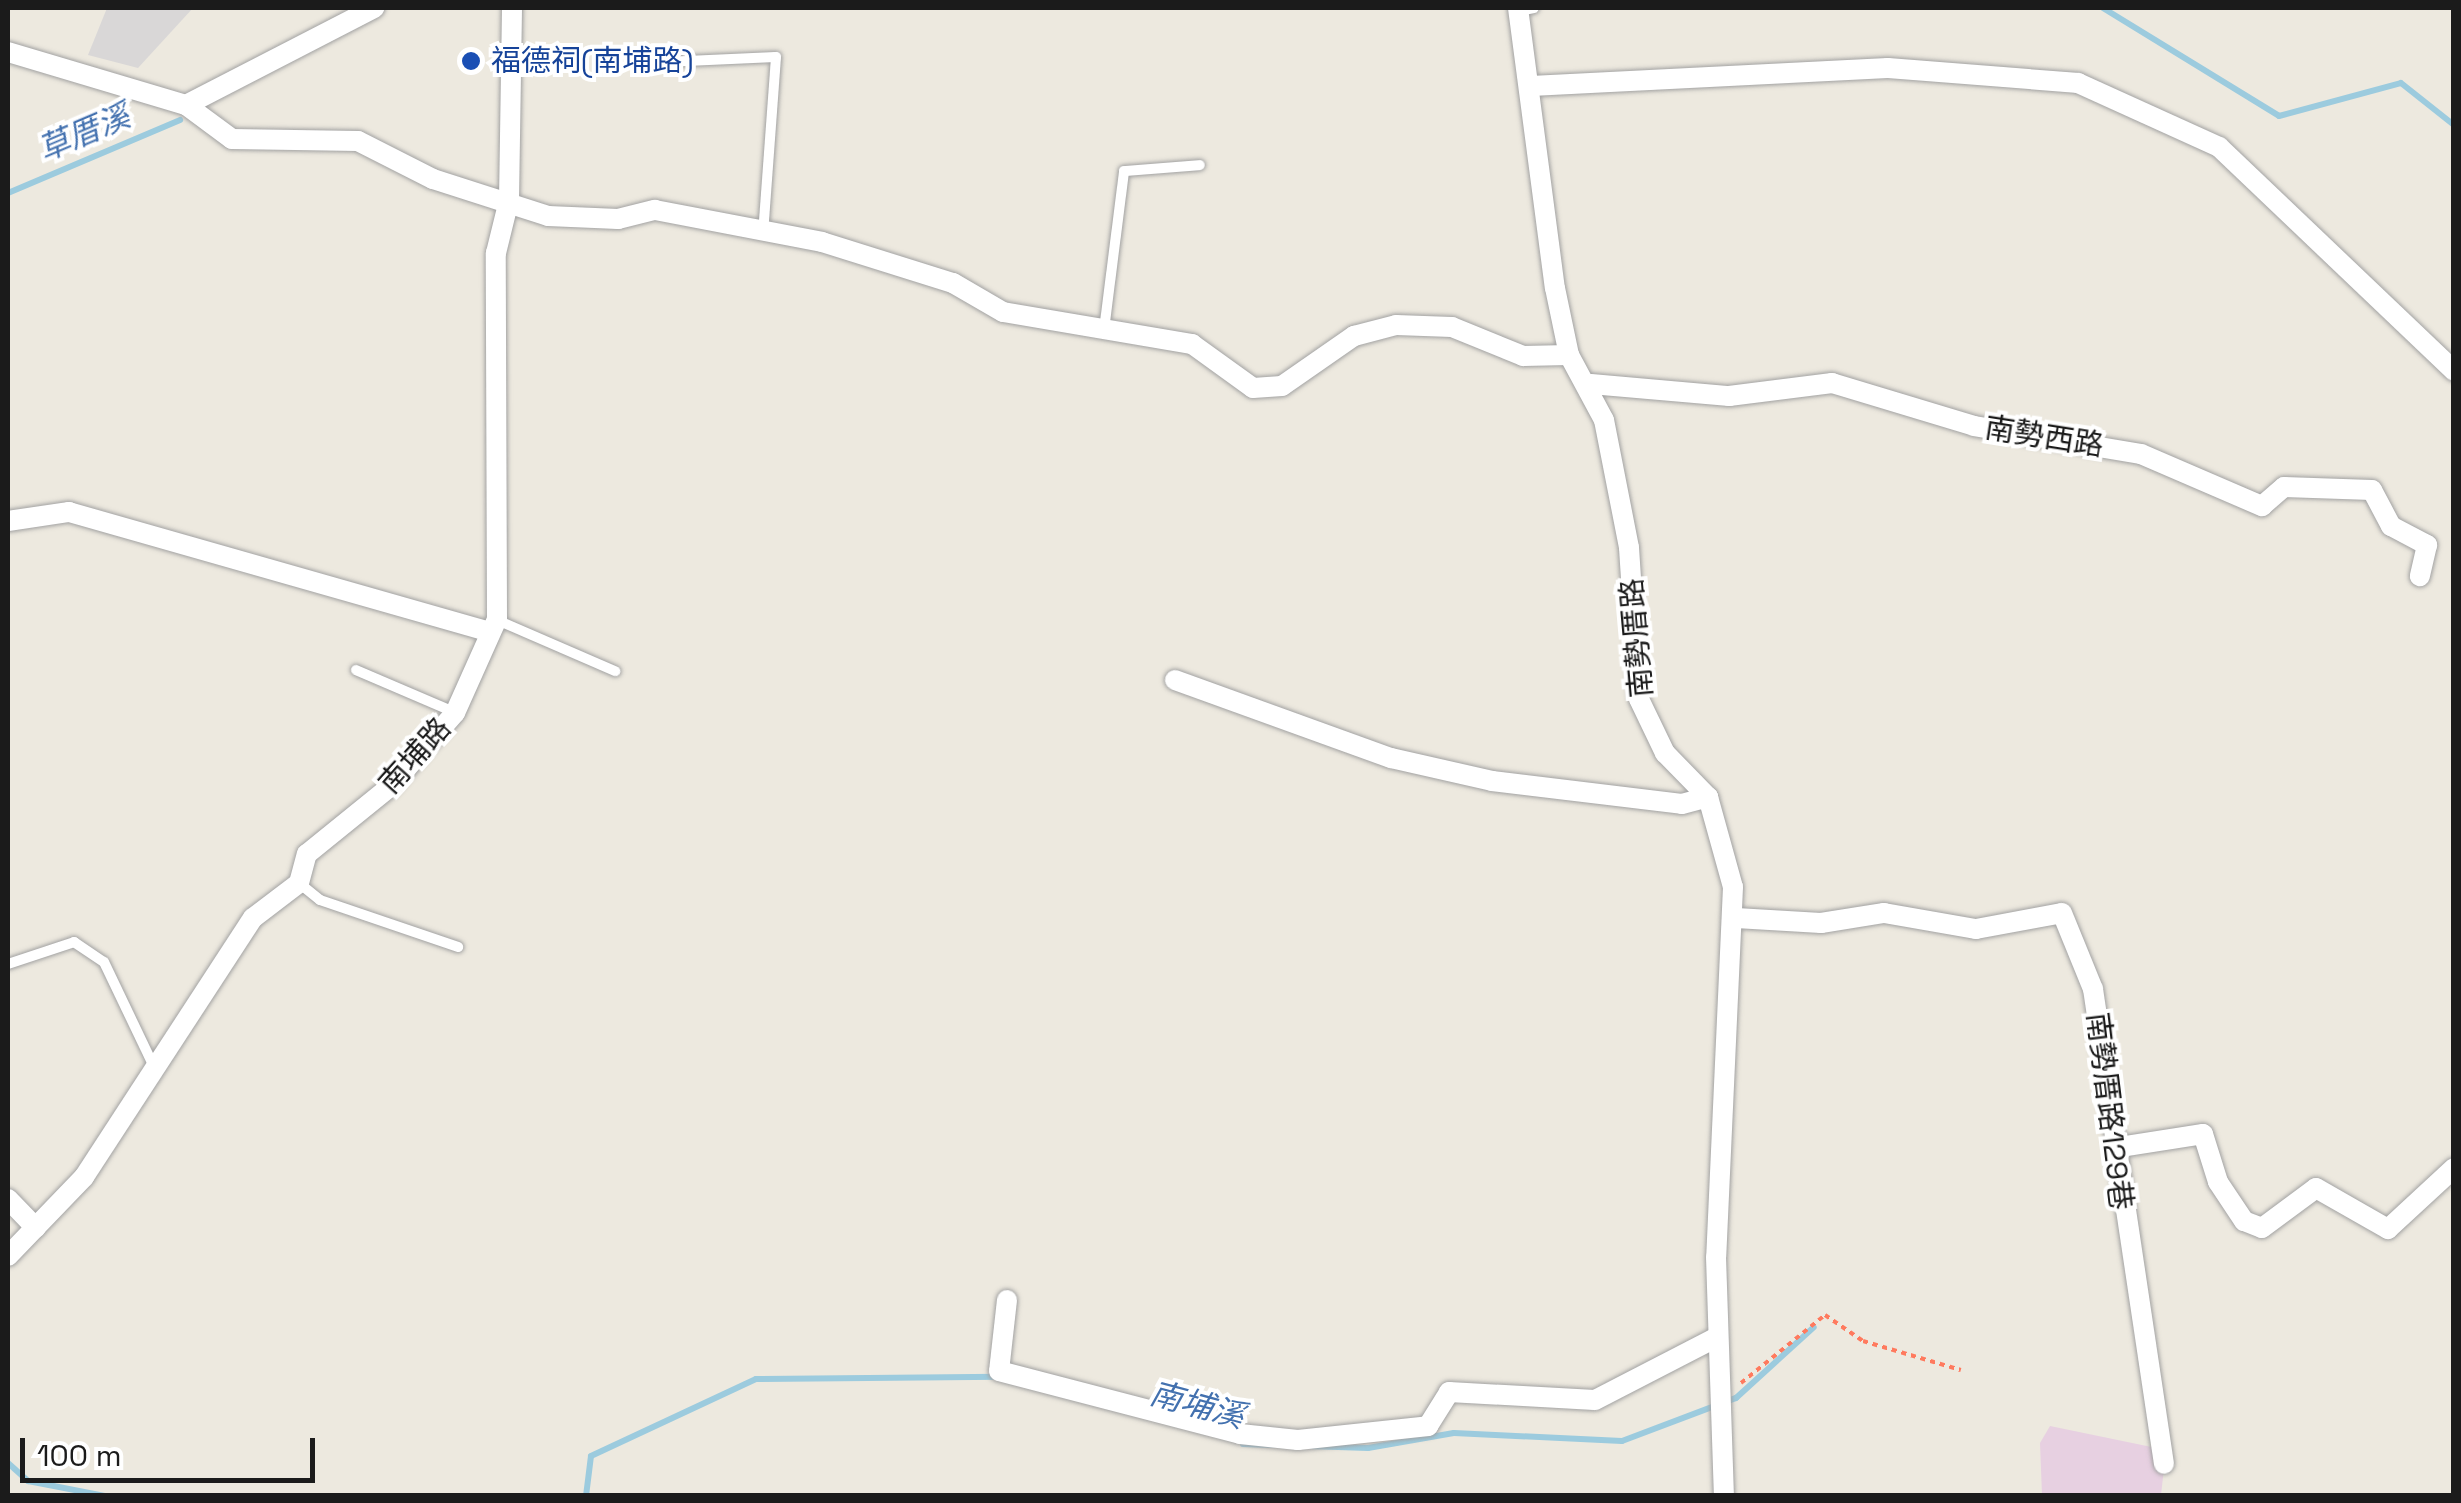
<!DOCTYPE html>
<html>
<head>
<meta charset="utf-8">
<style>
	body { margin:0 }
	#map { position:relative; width:2461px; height:1503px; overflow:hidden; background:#ede9df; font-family:"Space Grotesk","Noto Sans TC",sans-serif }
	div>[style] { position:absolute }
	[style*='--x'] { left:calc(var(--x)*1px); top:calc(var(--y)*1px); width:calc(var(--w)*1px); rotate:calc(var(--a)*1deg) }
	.residential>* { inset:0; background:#d9d7d7 }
	.industrial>* { inset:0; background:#e7d0e1 }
	.stream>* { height:6px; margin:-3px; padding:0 3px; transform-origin:3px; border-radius:3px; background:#9ccbde }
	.path>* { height:4px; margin-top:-2px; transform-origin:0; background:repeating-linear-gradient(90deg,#ff7a5e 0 5px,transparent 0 10px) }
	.roads { filter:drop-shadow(0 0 2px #a2a2a2) drop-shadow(0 0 2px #a2a2a2) }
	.service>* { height:10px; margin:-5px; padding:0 5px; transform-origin:5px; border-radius:5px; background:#fff }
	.minor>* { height:20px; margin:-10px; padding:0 10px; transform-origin:10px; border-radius:10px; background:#fff }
	.dots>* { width:28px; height:28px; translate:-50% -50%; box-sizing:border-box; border:5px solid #fff; border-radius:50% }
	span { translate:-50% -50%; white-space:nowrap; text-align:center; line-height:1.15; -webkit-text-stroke:8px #fff; paint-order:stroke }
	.transit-label { font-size:30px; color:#164399 }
	.left { translate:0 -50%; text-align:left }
	.street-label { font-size:30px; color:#1b1b1b }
	.water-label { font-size:32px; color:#4371af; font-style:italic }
	.frame { position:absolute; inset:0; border:10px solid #1b1b1b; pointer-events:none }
	.scale { position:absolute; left:20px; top:1438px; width:295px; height:45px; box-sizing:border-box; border:5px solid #1b1b1b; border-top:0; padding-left:12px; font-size:30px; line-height:35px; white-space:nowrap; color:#1b1b1b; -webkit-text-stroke:8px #fff; paint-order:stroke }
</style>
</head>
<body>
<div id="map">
	<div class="residential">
		<i style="clip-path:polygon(107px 8px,193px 8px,138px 68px,88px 55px)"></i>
	</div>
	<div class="industrial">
		<i style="clip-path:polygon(2050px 1426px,2166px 1450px,2161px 1495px,2042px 1495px,2040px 1443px)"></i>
	</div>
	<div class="stream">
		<i style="--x:2103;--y:8;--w:206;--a:31.5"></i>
		<i style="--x:2279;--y:116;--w:126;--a:-15.1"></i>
		<i style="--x:2401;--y:83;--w:68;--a:38.4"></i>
		<i style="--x:8;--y:193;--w:187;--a:-23"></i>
		<i style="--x:1243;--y:1444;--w:125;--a:1.8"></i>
		<i style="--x:1368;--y:1448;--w:87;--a:-9.9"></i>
		<i style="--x:1454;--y:1433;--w:168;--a:2.7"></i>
		<i style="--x:1622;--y:1441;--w:122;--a:-20.7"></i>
		<i style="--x:1736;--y:1398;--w:105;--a:-42.3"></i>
		<i style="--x:8;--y:1463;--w:27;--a:42"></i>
		<i style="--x:28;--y:1481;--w:78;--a:11"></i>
		<i style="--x:586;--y:1496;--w:40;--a:-82.9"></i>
		<i style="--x:591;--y:1456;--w:182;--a:-25"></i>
		<i style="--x:756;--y:1379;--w:244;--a:-0.5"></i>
	</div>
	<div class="path">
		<i style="--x:1741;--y:1383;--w:108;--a:-39"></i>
		<i style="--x:1825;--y:1315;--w:46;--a:34.4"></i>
		<i style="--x:1863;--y:1341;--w:102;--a:16.5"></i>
	</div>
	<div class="roads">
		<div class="service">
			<i style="--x:1519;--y:11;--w:15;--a:-11"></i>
			<i style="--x:664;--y:62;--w:112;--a:-2.6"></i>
			<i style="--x:776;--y:57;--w:176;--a:94.2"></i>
			<i style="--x:1104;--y:330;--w:160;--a:-82.8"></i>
			<i style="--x:1124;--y:171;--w:76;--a:-4.5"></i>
			<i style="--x:497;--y:620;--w:129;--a:23.4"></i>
			<i style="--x:356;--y:670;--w:107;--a:23.2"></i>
			<i style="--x:299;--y:883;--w:27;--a:39"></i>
			<i style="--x:320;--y:900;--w:146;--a:18.8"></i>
			<i style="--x:8;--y:964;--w:70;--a:-18.4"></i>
			<i style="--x:74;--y:942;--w:36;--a:34"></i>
			<i style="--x:104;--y:962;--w:116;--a:64.5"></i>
		</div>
		<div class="minor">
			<i style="--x:1518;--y:8;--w:282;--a:82.5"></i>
			<i style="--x:1555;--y:288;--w:68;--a:78.2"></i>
			<i style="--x:1569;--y:355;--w:74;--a:61.7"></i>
			<i style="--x:1604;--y:420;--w:130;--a:78.9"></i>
			<i style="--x:1629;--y:548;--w:151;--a:86.2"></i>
			<i style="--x:1639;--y:699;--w:60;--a:64.3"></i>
			<i style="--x:1665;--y:753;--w:62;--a:45.7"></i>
			<i style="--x:1708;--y:797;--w:93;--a:74.5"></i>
			<i style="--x:1733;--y:887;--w:370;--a:92.6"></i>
			<i style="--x:1716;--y:1257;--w:239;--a:88.1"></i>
			<i style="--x:8;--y:52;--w:186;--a:16.6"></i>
			<i style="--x:186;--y:105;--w:57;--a:36.5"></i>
			<i style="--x:232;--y:139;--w:126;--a:0.9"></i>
			<i style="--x:358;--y:141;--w:84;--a:26.9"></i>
			<i style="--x:433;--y:179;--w:121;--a:17.8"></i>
			<i style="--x:548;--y:216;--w:70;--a:2.5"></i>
			<i style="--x:618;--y:219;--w:38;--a:-14"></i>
			<i style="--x:655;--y:210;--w:170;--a:10.8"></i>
			<i style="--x:822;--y:242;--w:137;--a:17.4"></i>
			<i style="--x:953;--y:283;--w:58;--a:30.1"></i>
			<i style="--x:1003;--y:312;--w:192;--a:9.6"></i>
			<i style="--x:1192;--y:344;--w:75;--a:35.8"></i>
			<i style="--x:1253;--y:388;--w:29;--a:-4"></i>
			<i style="--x:1282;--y:386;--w:88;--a:-34.8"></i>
			<i style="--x:1354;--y:336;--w:43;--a:-14.7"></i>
			<i style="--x:1396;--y:325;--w:56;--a:2"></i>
			<i style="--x:1452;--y:327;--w:77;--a:22.2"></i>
			<i style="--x:1523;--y:356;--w:46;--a:-1.2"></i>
			<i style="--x:1531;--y:86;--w:357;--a:-2.9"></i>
			<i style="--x:1888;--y:68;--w:191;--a:4.5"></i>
			<i style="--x:2078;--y:83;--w:155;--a:24.4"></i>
			<i style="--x:2219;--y:147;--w:325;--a:43.6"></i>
			<i style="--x:186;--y:105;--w:212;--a:-27.3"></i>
			<i style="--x:1591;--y:384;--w:139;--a:5"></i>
			<i style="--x:1729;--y:396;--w:104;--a:-7.2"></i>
			<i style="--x:1832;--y:383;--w:148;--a:16.8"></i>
			<i style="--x:1974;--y:426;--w:169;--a:9.5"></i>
			<i style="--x:2141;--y:454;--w:132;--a:23.3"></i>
			<i style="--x:2262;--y:506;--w:29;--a:-41"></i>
			<i style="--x:2284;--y:487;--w:88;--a:2"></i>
			<i style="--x:2372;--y:490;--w:41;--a:62.2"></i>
			<i style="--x:2391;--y:526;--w:41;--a:27.8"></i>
			<i style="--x:2427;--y:545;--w:32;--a:103"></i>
			<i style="--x:8;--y:521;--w:62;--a:-8.4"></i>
			<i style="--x:69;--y:512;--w:438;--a:15.9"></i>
			<i style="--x:1175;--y:680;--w:230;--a:19.9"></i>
			<i style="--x:1391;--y:758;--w:104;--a:12.8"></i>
			<i style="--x:1492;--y:781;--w:191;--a:6.9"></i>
			<i style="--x:1682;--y:804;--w:27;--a:-15"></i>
			<i style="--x:1736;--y:918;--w:85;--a:3.4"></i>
			<i style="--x:1821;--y:923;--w:64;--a:-9"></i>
			<i style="--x:1884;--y:913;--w:93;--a:9.9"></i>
			<i style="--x:1976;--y:929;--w:87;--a:-10.5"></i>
			<i style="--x:2062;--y:913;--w:82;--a:67.8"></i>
			<i style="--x:2093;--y:989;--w:480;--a:81.5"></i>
			<i style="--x:2120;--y:1147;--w:84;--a:-8.9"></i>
			<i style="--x:2203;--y:1134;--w:50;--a:72.6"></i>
			<i style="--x:2218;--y:1182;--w:47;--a:56.3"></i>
			<i style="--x:2244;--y:1221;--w:19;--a:21"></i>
			<i style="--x:2262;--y:1228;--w:67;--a:-36.5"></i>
			<i style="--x:2316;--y:1188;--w:83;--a:29.7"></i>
			<i style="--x:2388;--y:1229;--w:90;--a:-42.7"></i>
			<i style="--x:8;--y:1199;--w:40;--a:46"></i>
			<i style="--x:8;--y:1256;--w:110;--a:-46.1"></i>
			<i style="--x:84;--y:1177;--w:309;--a:-56.9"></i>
			<i style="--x:253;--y:918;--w:58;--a:-37.3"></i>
			<i style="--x:299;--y:883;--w:30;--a:-75"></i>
			<i style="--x:307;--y:854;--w:108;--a:-39"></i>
			<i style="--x:391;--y:786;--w:97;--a:-48.8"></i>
			<i style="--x:455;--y:713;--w:103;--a:-65.9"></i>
			<i style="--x:497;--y:619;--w:366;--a:-90.2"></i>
			<i style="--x:496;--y:253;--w:55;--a:-76.2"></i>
			<i style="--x:509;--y:200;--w:192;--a:-89.1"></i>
			<i style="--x:1007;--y:1300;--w:71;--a:96.4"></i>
			<i style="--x:999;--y:1371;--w:249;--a:14.6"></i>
			<i style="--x:1240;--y:1434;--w:58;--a:5.9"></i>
			<i style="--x:1298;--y:1440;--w:131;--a:-6.1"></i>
			<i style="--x:1428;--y:1426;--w:40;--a:-58"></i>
			<i style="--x:1449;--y:1392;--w:146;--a:3.1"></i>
			<i style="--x:1595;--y:1400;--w:137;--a:-27.3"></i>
		</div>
	</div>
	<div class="dots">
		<i style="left:471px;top:61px;background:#1a4fb4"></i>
	</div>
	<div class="transit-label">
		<span class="left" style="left:491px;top:61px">福德祠(南埔路)</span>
	</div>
	<div class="street-label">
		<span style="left:2044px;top:437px;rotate:9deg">南勢西路</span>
		<span style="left:1637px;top:638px;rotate:-95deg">南勢厝路</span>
		<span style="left:415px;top:756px;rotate:-48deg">南埔路</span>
		<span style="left:2109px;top:1111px;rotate:83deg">南勢厝路129巷</span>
	</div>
	<div class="water-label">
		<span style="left:84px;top:133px;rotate:-23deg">草厝溪</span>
		<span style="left:1197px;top:1405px;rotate:15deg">南埔溪</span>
	</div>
	<div class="frame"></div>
	<div class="scale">100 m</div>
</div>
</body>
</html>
